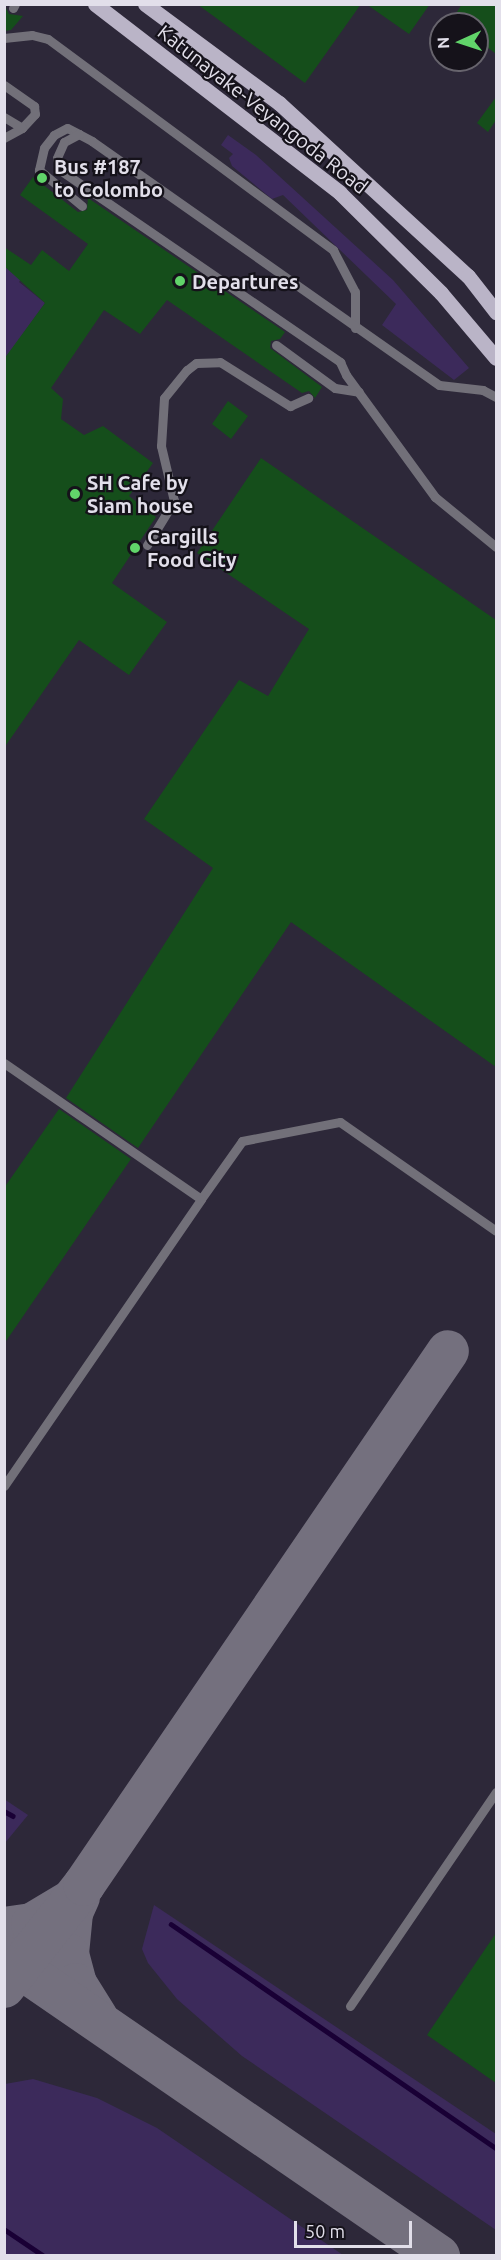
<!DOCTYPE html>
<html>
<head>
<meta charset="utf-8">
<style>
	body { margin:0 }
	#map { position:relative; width:501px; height:2260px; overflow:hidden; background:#2d2839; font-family:Ubuntu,sans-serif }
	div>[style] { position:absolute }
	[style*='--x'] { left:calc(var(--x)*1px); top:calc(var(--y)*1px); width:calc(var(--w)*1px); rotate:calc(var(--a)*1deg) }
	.green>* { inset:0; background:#3c2a5b }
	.stream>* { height:4.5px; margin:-2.25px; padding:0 2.25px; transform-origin:2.25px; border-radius:2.25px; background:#190035 }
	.taxiway>* { height:42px; margin:-21px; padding:0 21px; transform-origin:21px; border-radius:21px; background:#74707e }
	.building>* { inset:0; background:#154e1b }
	.service>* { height:9px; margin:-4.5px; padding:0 4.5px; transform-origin:4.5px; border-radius:4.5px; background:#727079 }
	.primary>* { height:15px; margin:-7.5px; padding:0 7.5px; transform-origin:7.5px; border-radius:7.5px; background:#bab4c7 }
	.dots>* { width:16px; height:16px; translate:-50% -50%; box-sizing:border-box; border:3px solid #15121a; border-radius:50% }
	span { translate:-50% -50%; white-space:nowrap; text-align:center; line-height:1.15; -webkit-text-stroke:4.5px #15121a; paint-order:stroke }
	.street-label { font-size:20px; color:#e2dfea }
	.poi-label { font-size:20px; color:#e2dfea; font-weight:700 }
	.left { translate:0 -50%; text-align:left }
	.frame { position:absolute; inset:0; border:6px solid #e2dfea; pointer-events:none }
	.north { position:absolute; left:429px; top:12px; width:60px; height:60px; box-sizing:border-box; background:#15121a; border:2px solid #67646d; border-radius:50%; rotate:267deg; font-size:16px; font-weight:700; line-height:24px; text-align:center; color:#e2dfea }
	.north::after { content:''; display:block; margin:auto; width:21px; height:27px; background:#61d46a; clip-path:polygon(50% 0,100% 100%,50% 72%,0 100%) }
	.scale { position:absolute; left:294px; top:2221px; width:118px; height:27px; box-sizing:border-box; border:3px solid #e2dfea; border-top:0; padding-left:8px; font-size:18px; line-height:21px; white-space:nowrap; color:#e2dfea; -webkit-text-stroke:4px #15121a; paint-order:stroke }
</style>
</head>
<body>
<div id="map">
	<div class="green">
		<i style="clip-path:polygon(228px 135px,256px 155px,393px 280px,469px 368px,454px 380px,382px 325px,396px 304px,283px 195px,272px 199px,232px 166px,229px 158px,233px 154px,221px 145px)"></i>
		<i style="clip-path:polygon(5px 266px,22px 278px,19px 282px,45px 303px,5px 359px)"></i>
		<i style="clip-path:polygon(4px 1799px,28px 1815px,5px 1843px,4px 1842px)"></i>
		<i style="clip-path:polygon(154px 1905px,496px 2134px,496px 2230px,242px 2056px,177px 1999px,148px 1963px,142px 1949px)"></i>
		<i style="clip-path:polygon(33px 2079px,97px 2098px,157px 2128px,343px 2255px,5px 2255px,5px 2084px)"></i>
	</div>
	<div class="stream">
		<i style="--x:4;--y:1811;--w:10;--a:29"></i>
		<i style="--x:171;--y:1924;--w:395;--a:34.6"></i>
		<i style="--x:4;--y:2229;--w:48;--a:34"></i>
	</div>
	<div class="taxiway">
		<i style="--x:79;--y:1897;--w:17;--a:114"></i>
		<i style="--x:72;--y:1913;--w:41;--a:95.6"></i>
		<i style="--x:68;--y:1954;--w:31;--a:75"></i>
		<i style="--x:76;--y:1984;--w:40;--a:58"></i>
		<i style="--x:4;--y:1928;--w:28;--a:-8"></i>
		<i style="--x:32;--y:1924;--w:41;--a:-31"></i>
		<i style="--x:4;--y:1957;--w:528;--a:34.5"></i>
		<i style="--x:4;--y:1987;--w:130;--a:-51.9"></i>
		<i style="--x:84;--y:1885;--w:646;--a:-55.72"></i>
	</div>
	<div class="building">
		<i style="clip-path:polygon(4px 4px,9px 14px,23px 16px,11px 30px,4px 31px)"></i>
		<i style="clip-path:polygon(197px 4px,361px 4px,305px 83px)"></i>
		<i style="clip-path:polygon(366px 4px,430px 4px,409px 34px)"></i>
		<i style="clip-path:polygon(462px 4px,496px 4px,496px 54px,477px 39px,477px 24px,468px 24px,455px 15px)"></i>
		<i style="clip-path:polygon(496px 97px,496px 120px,488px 132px,477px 123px)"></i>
		<i style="clip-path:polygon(33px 177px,78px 212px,87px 210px,88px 198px,285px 332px,280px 339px,271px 341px,270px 348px,322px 387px,315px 398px,309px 391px,302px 393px,167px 300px,140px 334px,104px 310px,51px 388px,63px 399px,61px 419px,84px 435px,103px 426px,153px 463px,129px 496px,156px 517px,112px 583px,167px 622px,129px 675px,79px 640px,4px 748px,4px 359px,45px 303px,4px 266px,4px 247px,31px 265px,42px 250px,69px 271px,88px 244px,20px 195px)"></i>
		<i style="clip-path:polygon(228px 401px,248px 416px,231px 439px,212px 424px)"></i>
		<i style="clip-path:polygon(261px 458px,496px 620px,496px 1067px,291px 922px,138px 1148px,66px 1098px,213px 868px,144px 819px,239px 680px,268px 696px,309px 629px,197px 553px)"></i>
		<i style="clip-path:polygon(59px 1109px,131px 1159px,4px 1344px,4px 1188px)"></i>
		<i style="clip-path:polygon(496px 1933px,496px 2083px,427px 2035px)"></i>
	</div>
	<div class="service">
		<i style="--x:13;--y:8;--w:4;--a:-63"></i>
		<i style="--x:4;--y:38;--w:28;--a:-6"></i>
		<i style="--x:32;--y:35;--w:16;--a:14"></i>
		<i style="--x:48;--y:39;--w:355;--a:36.5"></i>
		<i style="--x:333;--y:250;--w:47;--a:62.4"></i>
		<i style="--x:355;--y:292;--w:36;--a:90"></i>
		<i style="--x:4;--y:85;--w:37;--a:35"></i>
		<i style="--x:34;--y:106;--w:8;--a:83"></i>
		<i style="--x:35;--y:114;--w:19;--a:133"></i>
		<i style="--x:22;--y:128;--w:21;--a:151"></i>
		<i style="--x:4;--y:117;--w:21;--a:31"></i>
		<i style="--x:79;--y:134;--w:13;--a:-153"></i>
		<i style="--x:67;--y:128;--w:15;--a:152"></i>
		<i style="--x:54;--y:135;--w:16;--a:128"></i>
		<i style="--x:44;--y:148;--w:23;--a:103"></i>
		<i style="--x:39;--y:170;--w:56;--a:39.9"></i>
		<i style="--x:276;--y:345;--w:73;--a:36.1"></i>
		<i style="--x:335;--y:388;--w:24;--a:9"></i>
		<i style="--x:496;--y:397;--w:15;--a:-152"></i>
		<i style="--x:483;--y:390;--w:44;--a:-173.5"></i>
		<i style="--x:439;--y:385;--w:424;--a:-144.9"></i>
		<i style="--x:92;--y:141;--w:15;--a:-152"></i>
		<i style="--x:79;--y:134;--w:17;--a:152"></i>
		<i style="--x:64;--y:142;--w:17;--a:114"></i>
		<i style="--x:57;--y:158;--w:12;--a:76"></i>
		<i style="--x:60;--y:170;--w:340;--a:34.4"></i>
		<i style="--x:340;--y:362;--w:14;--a:65"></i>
		<i style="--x:346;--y:375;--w:151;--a:53.9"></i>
		<i style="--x:435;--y:497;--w:79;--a:39.3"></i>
		<i style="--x:147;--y:545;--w:52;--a:-58.5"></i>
		<i style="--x:174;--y:501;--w:57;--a:-103.3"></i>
		<i style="--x:161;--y:446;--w:48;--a:-86.4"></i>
		<i style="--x:164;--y:398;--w:36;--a:-51"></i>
		<i style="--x:187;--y:370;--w:11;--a:-38"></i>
		<i style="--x:196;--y:363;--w:24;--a:-2"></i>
		<i style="--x:220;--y:362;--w:83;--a:32.2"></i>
		<i style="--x:290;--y:406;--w:20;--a:-24"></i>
		<i style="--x:4;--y:1063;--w:239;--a:34.6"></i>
		<i style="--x:201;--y:1199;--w:71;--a:-54.7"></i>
		<i style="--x:242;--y:1141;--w:100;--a:-11"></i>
		<i style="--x:340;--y:1122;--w:190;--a:34.9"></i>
		<i style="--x:4;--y:1486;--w:348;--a:-55.5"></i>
		<i style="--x:350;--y:2006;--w:259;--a:-55.7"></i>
	</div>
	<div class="primary">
		<i style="--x:95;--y:4;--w:309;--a:37.6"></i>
		<i style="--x:340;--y:193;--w:142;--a:44.7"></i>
		<i style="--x:441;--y:293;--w:85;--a:49.8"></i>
		<i style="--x:145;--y:4;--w:167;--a:36.5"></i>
		<i style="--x:279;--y:103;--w:256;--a:42.5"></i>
		<i style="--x:468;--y:276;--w:46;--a:52.1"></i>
	</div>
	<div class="dots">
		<i style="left:42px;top:178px;background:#61d46a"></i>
		<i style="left:180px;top:281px;background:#61d46a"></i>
		<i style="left:75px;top:494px;background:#61d46a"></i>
		<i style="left:135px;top:548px;background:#61d46a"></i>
	</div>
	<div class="street-label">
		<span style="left:263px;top:109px;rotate:38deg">Katunayake-Veyangoda Road</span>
	</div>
	<div class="poi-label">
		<span class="left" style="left:54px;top:178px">Bus #187<br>to Colombo</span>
		<span class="left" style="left:192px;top:281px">Departures</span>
		<span class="left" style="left:87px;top:494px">SH Cafe by<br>Siam house</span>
		<span class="left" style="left:147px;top:548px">Cargills<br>Food City</span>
	</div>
	<div class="frame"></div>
	<div class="north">N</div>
	<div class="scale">50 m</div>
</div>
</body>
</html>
